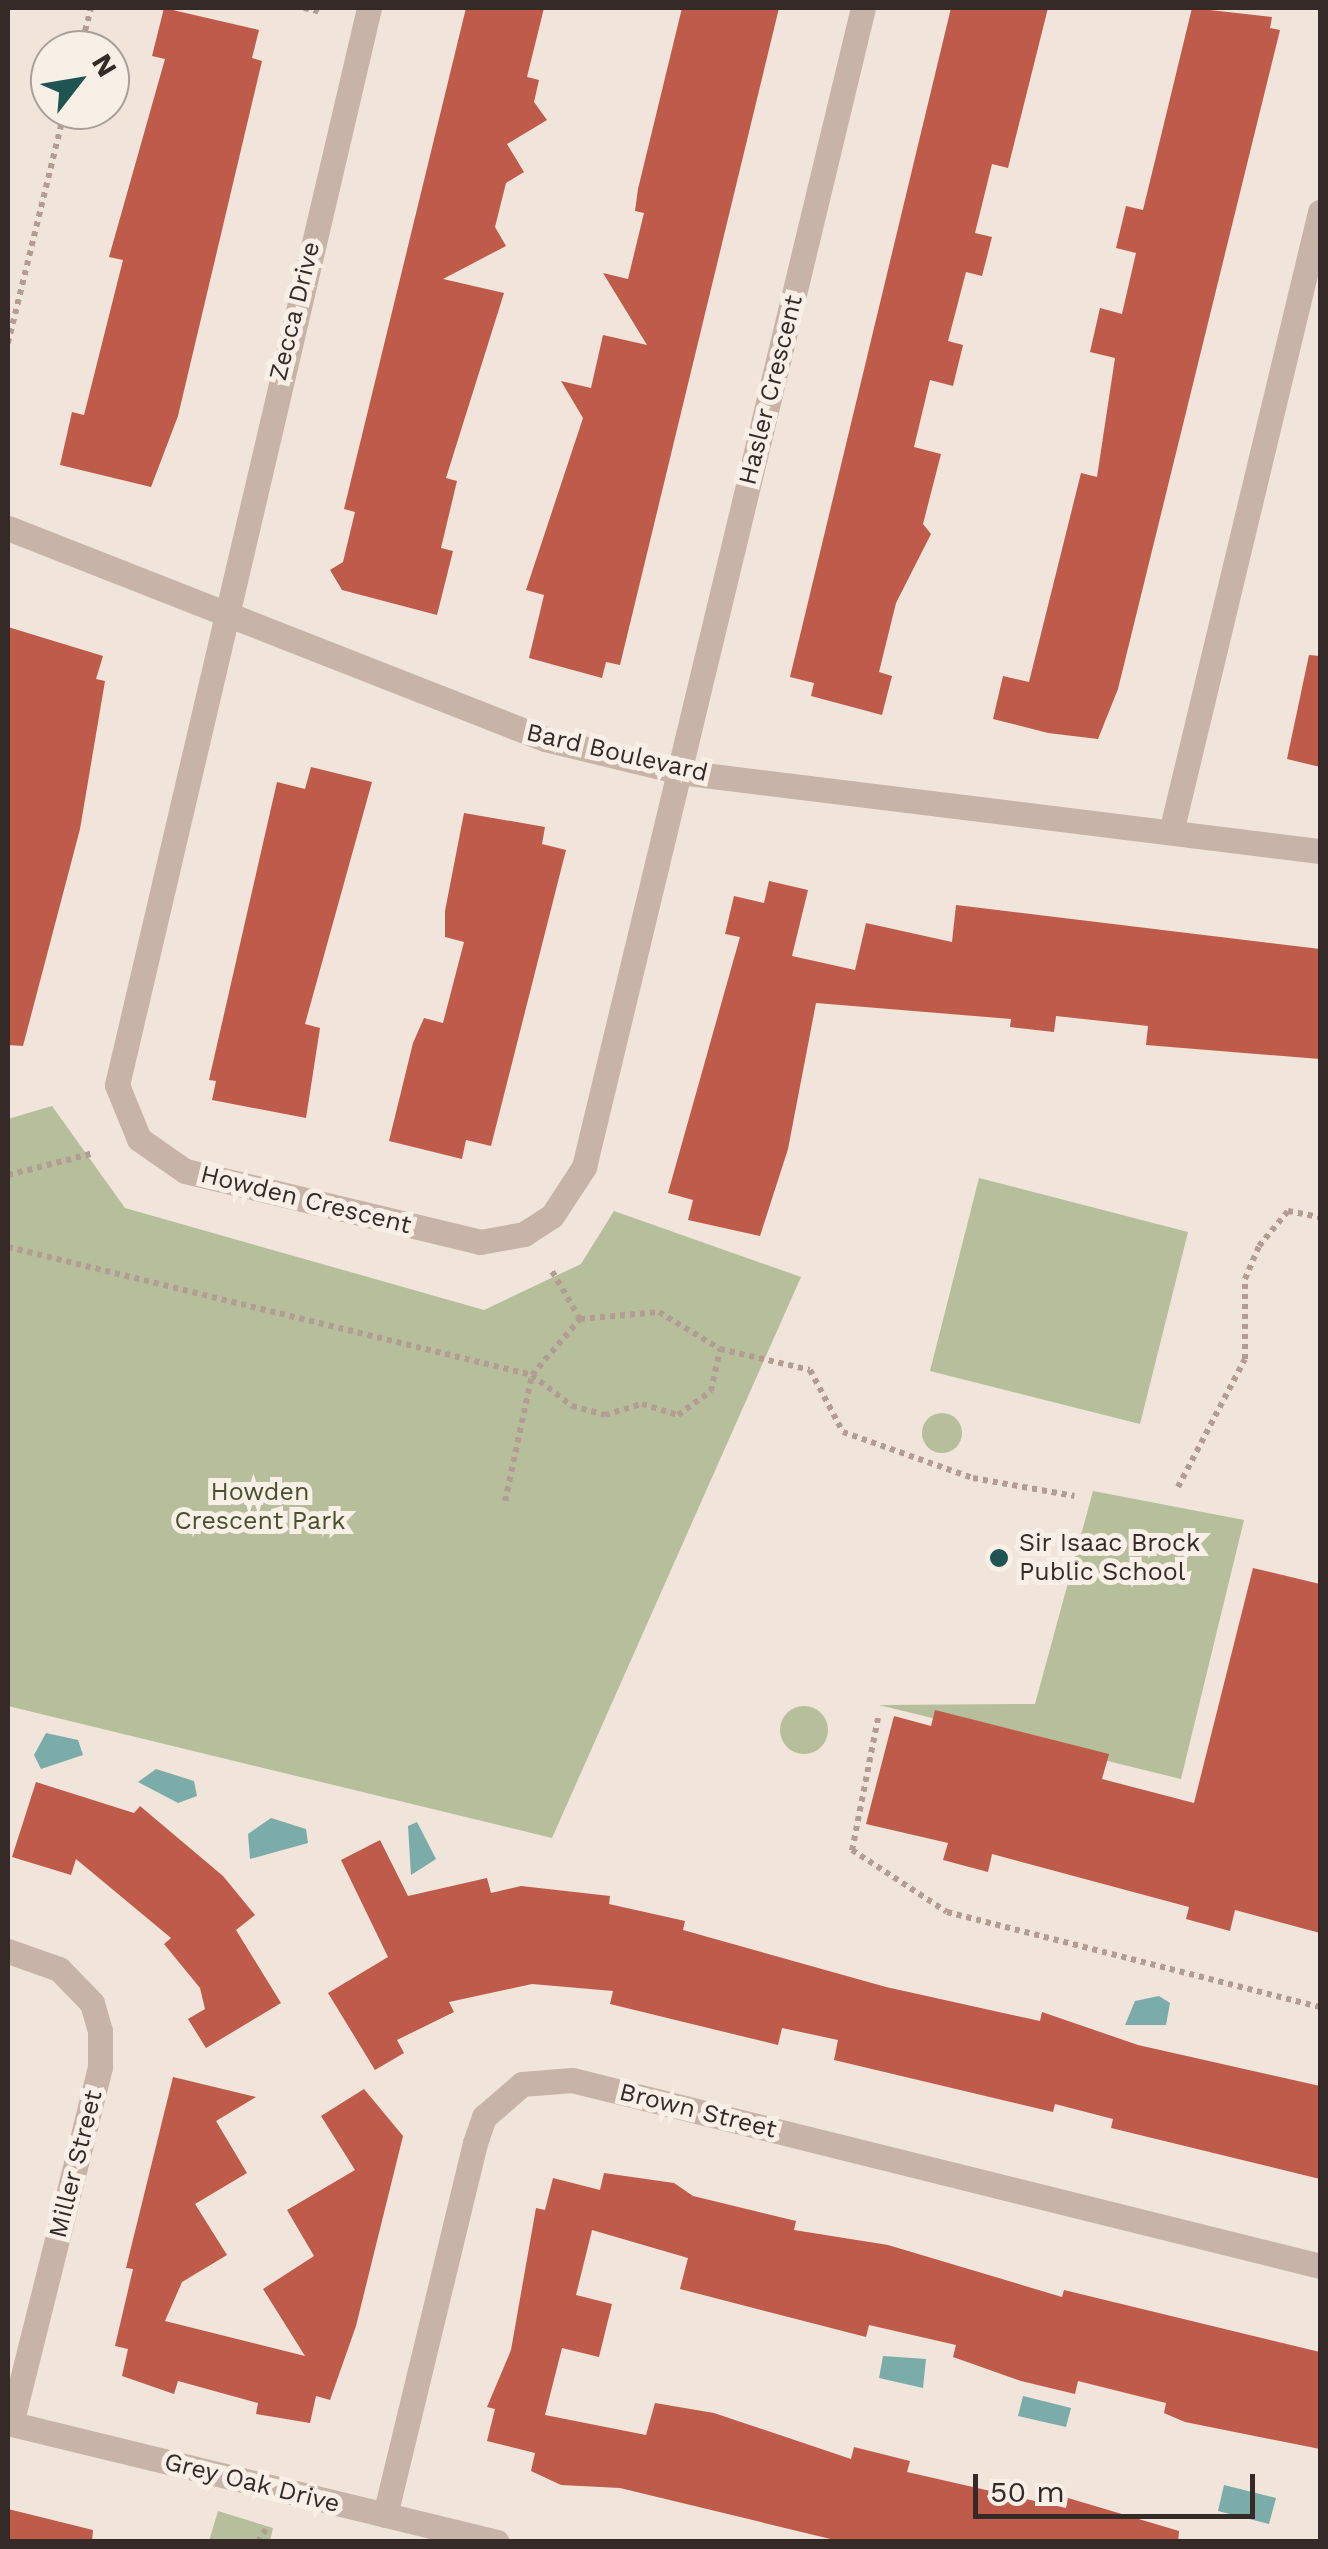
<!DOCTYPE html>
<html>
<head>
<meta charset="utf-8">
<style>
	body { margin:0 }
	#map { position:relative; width:1328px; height:2549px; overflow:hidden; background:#f0e4db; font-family:"Work Sans",sans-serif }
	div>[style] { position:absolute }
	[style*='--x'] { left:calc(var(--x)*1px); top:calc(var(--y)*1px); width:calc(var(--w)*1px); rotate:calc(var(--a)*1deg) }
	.green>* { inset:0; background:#b6be9c }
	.round { border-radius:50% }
	.water>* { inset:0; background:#7baca9 }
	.building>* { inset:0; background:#bf5b4a }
	.path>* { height:6px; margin-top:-3px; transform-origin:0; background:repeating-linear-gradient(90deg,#b39d92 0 5px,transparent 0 10px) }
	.street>* { height:25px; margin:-12.5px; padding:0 12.5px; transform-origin:12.5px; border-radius:12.5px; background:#c8b3a8 }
	.dots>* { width:28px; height:28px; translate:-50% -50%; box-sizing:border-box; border:5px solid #f8efe7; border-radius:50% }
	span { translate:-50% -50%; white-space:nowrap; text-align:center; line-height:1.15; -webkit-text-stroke:10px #f8efe7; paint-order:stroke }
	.street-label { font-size:25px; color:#352a28 }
	.park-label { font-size:25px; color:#48512d }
	.poi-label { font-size:25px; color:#352a28 }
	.left { translate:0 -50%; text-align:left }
	.frame { position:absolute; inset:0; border:10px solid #352a28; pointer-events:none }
	.north { position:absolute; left:30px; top:30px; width:100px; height:100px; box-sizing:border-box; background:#f8efe7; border:2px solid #aaa09b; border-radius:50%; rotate:59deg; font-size:28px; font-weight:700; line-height:40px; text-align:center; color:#352a28 }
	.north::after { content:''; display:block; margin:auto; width:35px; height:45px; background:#1f5452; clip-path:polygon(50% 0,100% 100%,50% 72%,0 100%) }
	.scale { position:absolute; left:973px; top:2474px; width:282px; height:45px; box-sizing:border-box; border:5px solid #352a28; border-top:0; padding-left:12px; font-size:30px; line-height:35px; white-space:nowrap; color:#352a28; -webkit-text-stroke:8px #f8efe7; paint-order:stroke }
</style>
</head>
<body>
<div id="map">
	<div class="green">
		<i style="clip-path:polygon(52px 1106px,125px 1208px,484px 1310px,581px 1264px,614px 1211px,801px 1277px,552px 1838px,8px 1706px,8px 1119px)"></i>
		<i style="clip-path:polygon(979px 1178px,1188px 1232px,1140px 1424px,930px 1371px)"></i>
		<i class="round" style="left:922px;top:1413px;width:40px;height:40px"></i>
		<i style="clip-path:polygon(1093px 1491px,1244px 1520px,1181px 1779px,879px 1705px,1035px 1704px)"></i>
		<i class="round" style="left:780px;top:1706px;width:48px;height:48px"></i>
		<i style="clip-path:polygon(218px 2511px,273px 2528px,270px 2541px,209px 2541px)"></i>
	</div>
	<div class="water">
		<i style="clip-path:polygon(46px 1733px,78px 1740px,83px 1755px,41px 1769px,34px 1755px)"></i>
		<i style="clip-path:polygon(156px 1769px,194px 1781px,197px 1796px,178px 1803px,138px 1782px)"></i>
		<i style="clip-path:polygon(271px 1818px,306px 1829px,308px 1843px,250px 1859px,248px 1834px)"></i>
		<i style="clip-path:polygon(417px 1822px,436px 1859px,411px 1875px,408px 1826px)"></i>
		<i style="clip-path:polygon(1159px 1996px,1170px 2003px,1166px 2025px,1125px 2025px,1135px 2001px)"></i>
		<i style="clip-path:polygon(883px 2356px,926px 2359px,923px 2388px,879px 2378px)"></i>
		<i style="clip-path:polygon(1023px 2396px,1071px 2408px,1066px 2427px,1018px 2416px)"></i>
		<i style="clip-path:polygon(1224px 2485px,1276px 2498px,1269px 2524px,1218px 2511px)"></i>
	</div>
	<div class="building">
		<i style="clip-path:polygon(164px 8px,259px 30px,252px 58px,262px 61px,178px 416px,151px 487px,60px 465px,72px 412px,84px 415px,123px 260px,109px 257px,165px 59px,152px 56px)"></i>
		<i style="clip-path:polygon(466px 8px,544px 8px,527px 77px,539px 80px,534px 102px,547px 120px,507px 144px,524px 172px,506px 183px,495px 227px,506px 246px,443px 279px,504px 293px,446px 478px,457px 481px,441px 548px,453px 551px,437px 615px,342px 590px,330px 570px,343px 562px,355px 512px,344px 509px)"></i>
		<i style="clip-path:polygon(682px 8px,779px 8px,620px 665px,606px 662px,602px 678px,529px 658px,544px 595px,526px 590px,583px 418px,561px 381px,591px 388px,603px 335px,647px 345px,603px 273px,628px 279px,644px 213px,635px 211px,638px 189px)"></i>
		<i style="clip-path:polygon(951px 8px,1048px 8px,1008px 168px,992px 164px,975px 233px,992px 237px,982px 276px,966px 272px,948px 341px,963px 345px,953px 386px,930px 380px,914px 447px,941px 454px,923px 524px,931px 534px,896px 603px,879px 672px,892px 676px,882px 715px,811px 696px,814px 683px,790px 677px)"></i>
		<i style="clip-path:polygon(1192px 8px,1272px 17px,1270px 28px,1280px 30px,1118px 689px,1098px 739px,1048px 733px,993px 719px,1003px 676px,1029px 682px,1081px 473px,1097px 477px,1115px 358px,1090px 352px,1100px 308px,1122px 314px,1136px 253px,1116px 248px,1126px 206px,1143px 210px)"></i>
		<i style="clip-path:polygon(8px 627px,103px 656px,96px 679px,105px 681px,80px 829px,23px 1046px,8px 1045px)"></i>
		<i style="clip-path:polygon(1309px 655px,1320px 656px,1320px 767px,1287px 759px)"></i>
		<i style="clip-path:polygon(311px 767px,372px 782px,305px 1024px,320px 1028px,306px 1118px,212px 1100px,216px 1081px,209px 1080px,277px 782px,305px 789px)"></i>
		<i style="clip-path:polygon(464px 813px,545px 827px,542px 844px,566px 850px,491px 1146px,466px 1140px,462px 1159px,389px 1141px,413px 1043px,424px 1018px,443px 1023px,464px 942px,445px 937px,445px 911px)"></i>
		<i style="clip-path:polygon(769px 881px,808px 890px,792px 956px,855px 970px,866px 923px,952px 942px,956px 905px,1320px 949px,1320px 1059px,1146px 1045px,1148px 1026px,1056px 1016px,1054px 1032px,1010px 1027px,1011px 1019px,816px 1003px,788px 1149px,760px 1236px,688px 1220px,693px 1200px,668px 1193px,740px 937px,725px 934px,734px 896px,764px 903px)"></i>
		<i style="clip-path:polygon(1253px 1568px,1320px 1584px,1320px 1933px,1235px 1910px,1230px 1931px,1186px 1919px,1189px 1907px,992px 1854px,988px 1872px,943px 1860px,948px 1843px,866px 1824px,894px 1716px,931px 1726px,935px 1710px,1109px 1754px,1102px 1779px,1194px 1803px)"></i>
		<i style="clip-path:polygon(36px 1782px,134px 1813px,140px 1806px,223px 1876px,255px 1915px,236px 1930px,281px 2003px,206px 2048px,188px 2019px,205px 2009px,200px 1988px,164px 1944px,171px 1938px,76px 1859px,71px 1875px,12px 1857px)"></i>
		<i style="clip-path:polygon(380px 1840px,408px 1896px,487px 1878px,491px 1893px,521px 1886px,610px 1896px,609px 1904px,685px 1921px,683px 1930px,886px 1987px,1040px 2021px,1042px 2012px,1138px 2045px,1320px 2086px,1320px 2179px,1111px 2128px,1113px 2119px,1055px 2104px,1053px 2112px,834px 2060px,838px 2040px,782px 2028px,778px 2045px,610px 2004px,613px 1991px,532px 1984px,449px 2002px,454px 2012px,397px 2040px,404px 2053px,375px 2070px,328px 1993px,388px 1957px,341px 1860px)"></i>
		<i style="clip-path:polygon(173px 2077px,256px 2097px,216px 2121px,247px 2173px,195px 2204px,227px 2255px,182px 2282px,165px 2321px,305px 2356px,263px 2289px,314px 2256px,287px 2210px,355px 2170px,321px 2116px,364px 2089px,403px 2136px,356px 2326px,330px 2400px,316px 2396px,310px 2423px,256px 2414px,258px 2403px,178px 2381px,174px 2394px,122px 2376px,128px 2349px,115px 2346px,133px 2269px,126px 2268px)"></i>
		<i style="clip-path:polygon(604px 2173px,674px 2183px,693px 2196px,796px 2221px,794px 2230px,888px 2245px,1062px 2297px,1064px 2290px,1320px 2352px,1320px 2449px,1185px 2422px,1164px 2413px,1166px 2403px,1078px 2381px,1075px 2394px,1021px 2381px,953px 2357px,956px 2345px,869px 2325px,866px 2337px,680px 2289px,688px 2258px,592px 2230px,576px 2295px,612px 2304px,599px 2357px,562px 2348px,545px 2415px,646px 2435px,655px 2403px,714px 2413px,851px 2459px,854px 2447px,910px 2461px,907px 2472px,1066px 2508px,1068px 2498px,1179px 2531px,1178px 2542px,843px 2542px,620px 2488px,561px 2485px,531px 2471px,535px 2453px,487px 2441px,495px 2409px,487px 2407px,511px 2350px,536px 2208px,545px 2210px,553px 2178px,600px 2190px)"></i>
		<i style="clip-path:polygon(8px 2509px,93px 2530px,92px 2542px,8px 2542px)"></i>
	</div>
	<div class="path">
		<i style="--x:304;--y:8;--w:19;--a:12"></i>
		<i style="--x:80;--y:50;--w:43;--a:-75.3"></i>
		<i style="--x:8;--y:343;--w:240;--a:-76.3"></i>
		<i style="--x:8;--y:1175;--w:89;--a:-14.3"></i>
		<i style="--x:8;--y:1247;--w:539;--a:13.73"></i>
		<i style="--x:532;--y:1375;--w:74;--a:-49.4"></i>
		<i style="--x:580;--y:1319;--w:56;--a:-120.3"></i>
		<i style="--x:580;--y:1319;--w:79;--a:-5.1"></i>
		<i style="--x:659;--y:1312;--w:71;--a:31.2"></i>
		<i style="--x:1178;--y:1487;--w:144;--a:-62.4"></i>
		<i style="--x:1245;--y:1359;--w:80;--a:-90"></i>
		<i style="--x:1245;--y:1279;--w:36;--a:-67"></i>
		<i style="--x:1259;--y:1246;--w:45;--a:-50.4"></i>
		<i style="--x:1288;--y:1211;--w:33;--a:11"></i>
		<i style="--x:505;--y:1501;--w:129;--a:-77.9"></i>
		<i style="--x:532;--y:1375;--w:51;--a:37.8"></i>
		<i style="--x:572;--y:1406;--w:34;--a:15"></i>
		<i style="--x:605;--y:1415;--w:39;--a:-17"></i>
		<i style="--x:642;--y:1404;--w:38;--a:17"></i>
		<i style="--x:678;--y:1415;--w:41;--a:-36"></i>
		<i style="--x:711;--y:1391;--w:43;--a:-77.9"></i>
		<i style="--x:720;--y:1349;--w:92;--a:13.1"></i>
		<i style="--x:810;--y:1370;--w:70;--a:62"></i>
		<i style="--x:843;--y:1432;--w:138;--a:19.5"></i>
		<i style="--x:973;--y:1478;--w:103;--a:10.1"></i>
		<i style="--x:878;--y:1718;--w:135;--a:101.1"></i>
		<i style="--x:852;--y:1850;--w:113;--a:33.1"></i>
		<i style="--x:947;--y:1912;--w:385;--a:14.3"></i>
		<i style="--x:258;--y:2542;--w:15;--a:-58"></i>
	</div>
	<div class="street">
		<i style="--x:369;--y:8;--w:1106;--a:103.17"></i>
		<i style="--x:117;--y:1085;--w:58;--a:67.8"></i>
		<i style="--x:139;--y:1139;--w:56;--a:34.8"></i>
		<i style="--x:185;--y:1171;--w:303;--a:13.5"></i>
		<i style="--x:480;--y:1242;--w:45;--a:-10.3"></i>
		<i style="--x:524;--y:1234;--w:33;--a:-33"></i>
		<i style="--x:552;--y:1216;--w:59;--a:-56.9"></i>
		<i style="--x:584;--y:1167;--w:1192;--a:-76.47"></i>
		<i style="--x:8;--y:528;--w:577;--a:21.45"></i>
		<i style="--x:545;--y:739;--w:139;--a:13.7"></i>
		<i style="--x:680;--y:772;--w:645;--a:7.04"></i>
		<i style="--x:1171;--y:832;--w:638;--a:-76.49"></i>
		<i style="--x:8;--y:1951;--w:54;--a:19.4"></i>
		<i style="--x:59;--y:1969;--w:47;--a:45.9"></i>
		<i style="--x:92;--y:2003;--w:29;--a:74"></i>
		<i style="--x:100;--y:2031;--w:36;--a:90"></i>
		<i style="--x:100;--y:2067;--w:368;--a:104"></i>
		<i style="--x:8;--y:2423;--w:503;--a:13.68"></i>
		<i style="--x:385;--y:2515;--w:383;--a:-76.4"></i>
		<i style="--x:475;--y:2143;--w:28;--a:-71"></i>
		<i style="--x:484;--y:2117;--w:50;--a:-41"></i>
		<i style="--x:522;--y:2084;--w:50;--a:-4.6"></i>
		<i style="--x:572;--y:2080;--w:771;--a:13.96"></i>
	</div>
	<div class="dots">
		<i style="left:999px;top:1558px;background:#1f5452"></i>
	</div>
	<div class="street-label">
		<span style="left:295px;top:311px;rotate:-76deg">Zecca Drive</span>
		<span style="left:771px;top:390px;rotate:-76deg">Hasler Crescent</span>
		<span style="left:617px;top:753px;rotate:13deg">Bard Boulevard</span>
		<span style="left:306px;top:1200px;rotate:14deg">Howden Crescent</span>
		<span style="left:698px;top:2111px;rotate:14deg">Brown Street</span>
		<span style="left:76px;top:2164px;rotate:-76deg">Miller Street</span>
		<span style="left:252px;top:2483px;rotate:14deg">Grey Oak Drive</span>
	</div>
	<div class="park-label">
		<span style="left:260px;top:1507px">Howden<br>Crescent Park</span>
	</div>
	<div class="poi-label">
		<span class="left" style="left:1019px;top:1558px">Sir Isaac Brock<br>Public School</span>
	</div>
	<div class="frame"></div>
	<div class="north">N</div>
	<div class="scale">50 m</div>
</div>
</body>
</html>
